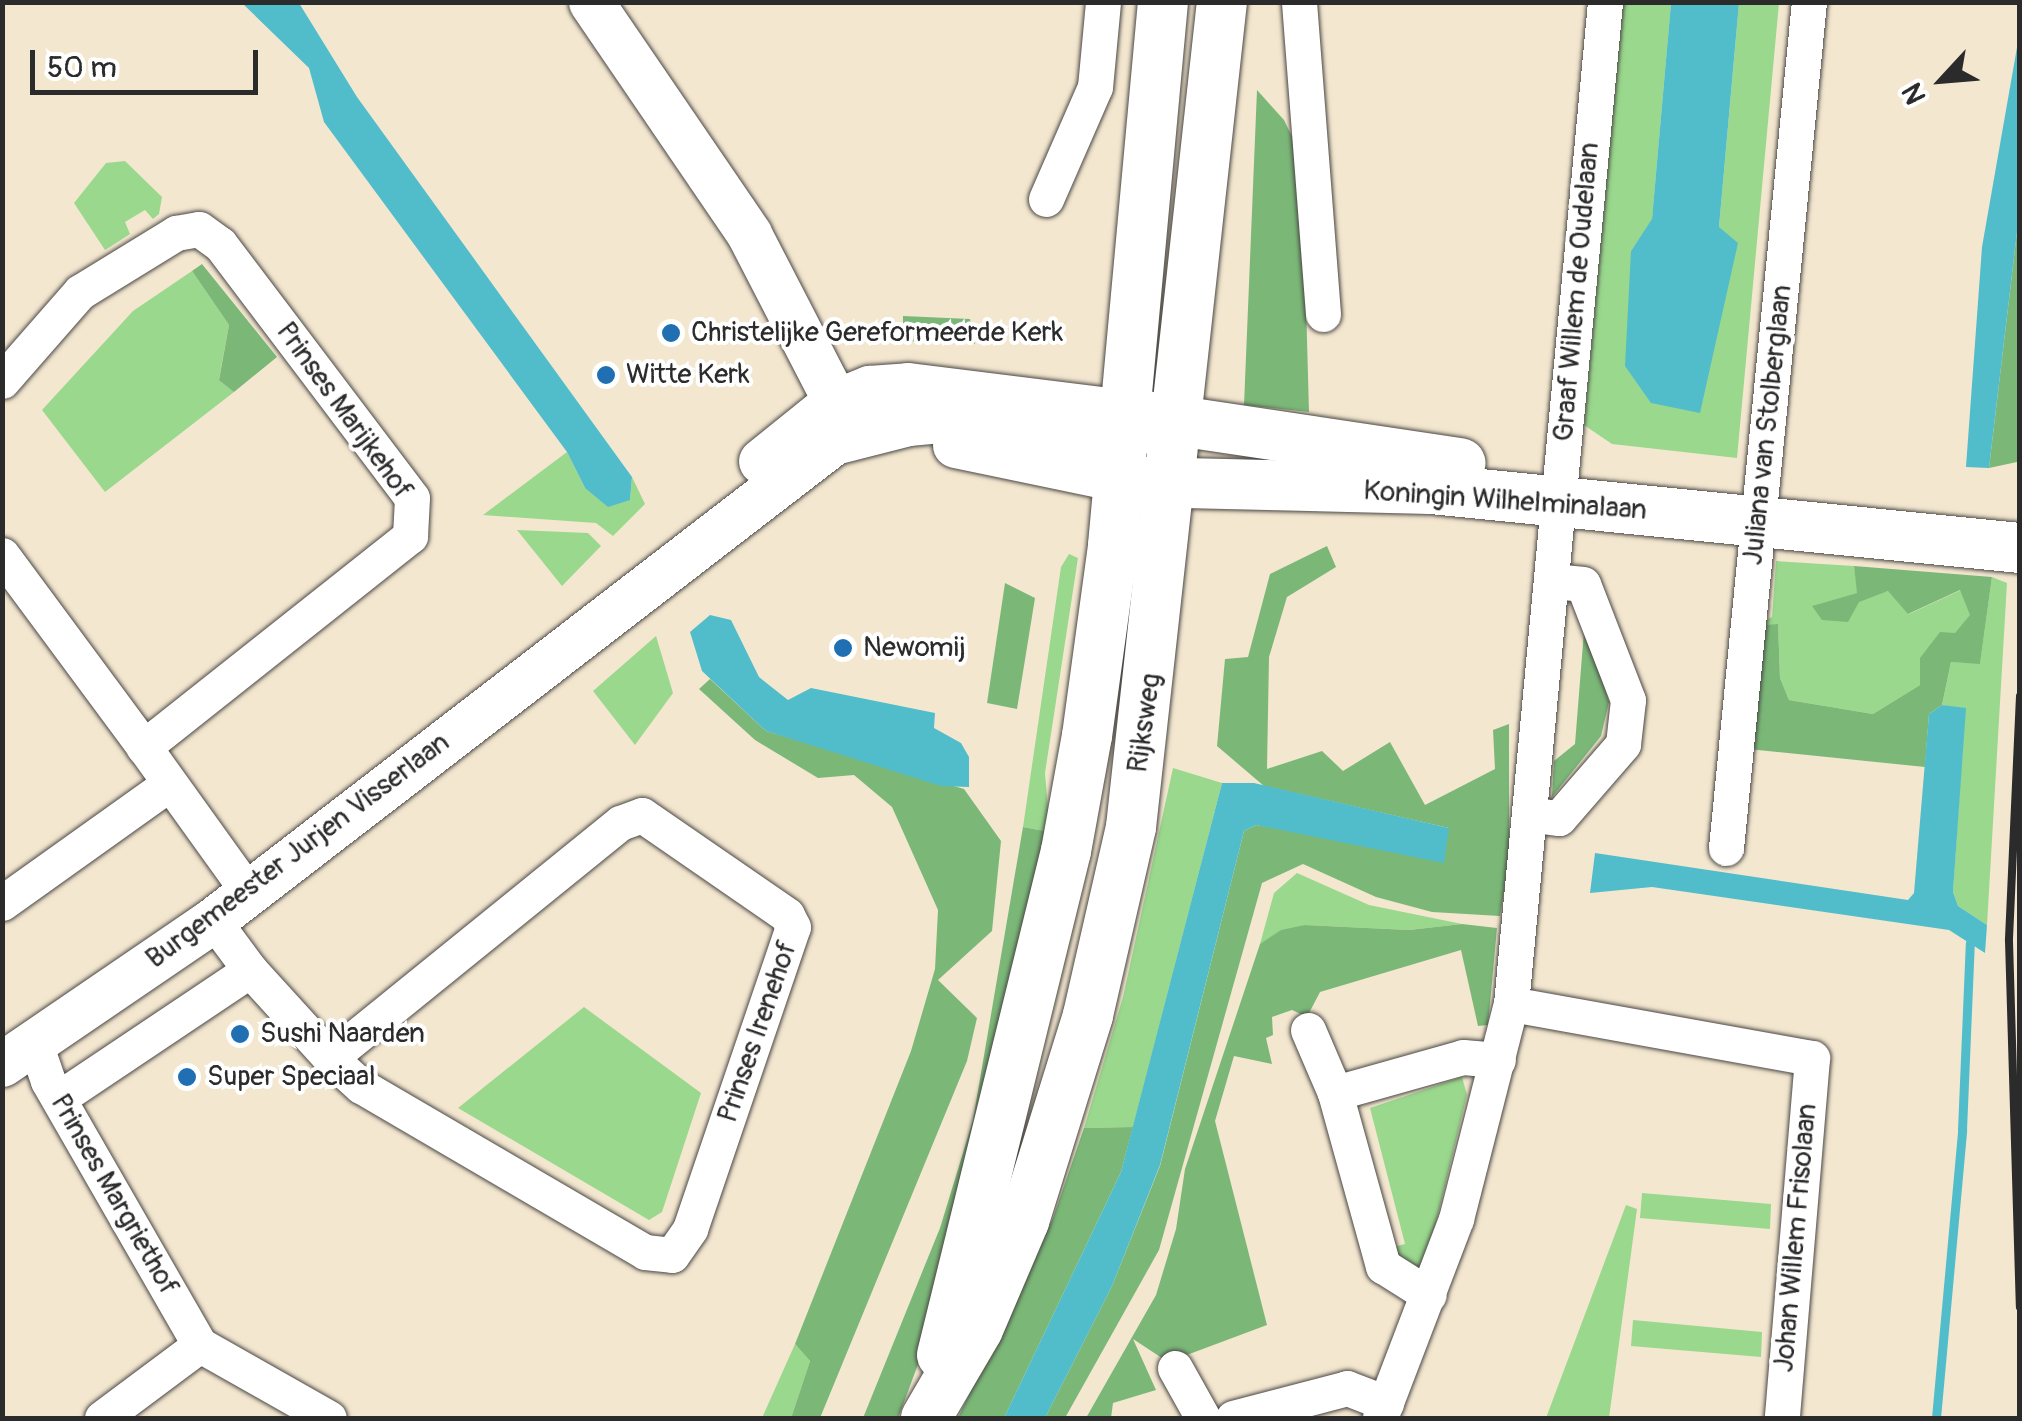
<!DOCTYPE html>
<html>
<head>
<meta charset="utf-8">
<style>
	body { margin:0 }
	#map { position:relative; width:2022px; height:1421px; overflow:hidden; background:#f4e7d0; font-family:Pangolin,sans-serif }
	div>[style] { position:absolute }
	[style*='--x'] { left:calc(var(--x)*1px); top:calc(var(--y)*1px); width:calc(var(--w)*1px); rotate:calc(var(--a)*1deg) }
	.green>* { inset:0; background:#9ad88d }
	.forest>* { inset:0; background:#7bb878 }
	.water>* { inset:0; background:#51bdcb }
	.stream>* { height:9px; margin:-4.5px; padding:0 4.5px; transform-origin:4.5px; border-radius:4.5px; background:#51bdcb }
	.roads { filter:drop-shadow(0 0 2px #494744) drop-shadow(0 0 2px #494744) }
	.minor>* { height:35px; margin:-17.5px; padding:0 17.5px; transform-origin:17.5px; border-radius:17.5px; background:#fff }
	.tertiary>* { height:45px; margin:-22.5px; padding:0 22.5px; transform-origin:22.5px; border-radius:22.5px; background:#fff }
	.secondary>* { height:50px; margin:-25px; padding:0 25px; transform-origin:25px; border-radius:25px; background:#fff }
	.rail>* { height:8px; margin:-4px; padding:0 4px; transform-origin:4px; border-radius:4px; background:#2b2b2b }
	.dots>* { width:28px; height:28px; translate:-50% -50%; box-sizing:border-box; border:5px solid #fff; border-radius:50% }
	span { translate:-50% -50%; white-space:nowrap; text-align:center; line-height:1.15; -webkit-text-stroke:8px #fff; paint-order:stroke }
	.street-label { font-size:28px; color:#2b2b2b }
	.poi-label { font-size:28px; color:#2b2b2b }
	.left { translate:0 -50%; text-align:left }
	.frame { position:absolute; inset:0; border:5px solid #2b2b2b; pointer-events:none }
	.north { position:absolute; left:1892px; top:30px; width:100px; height:100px; -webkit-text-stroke:8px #fff; paint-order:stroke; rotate:244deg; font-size:28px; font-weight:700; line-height:40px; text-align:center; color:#2b2b2b }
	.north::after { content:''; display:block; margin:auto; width:35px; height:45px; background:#2b2b2b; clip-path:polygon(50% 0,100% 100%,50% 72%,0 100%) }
	.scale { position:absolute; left:30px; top:50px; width:228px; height:45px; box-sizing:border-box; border:5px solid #2b2b2b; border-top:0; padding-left:12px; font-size:30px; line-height:35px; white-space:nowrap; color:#2b2b2b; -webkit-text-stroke:8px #fff; paint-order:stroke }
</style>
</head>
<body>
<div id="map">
	<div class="green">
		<i style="clip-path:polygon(1623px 3px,1671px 3px,1652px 220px,1631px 251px,1719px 227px,1739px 3px,1779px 3px,1737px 458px,1612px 444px,1584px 425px)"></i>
		<i style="clip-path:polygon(125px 161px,162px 197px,159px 214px,153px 219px,145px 210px,125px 222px,130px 234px,105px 250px,74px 203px,106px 163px)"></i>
		<i style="clip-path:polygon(192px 271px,229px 325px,219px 379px,234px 392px,105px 492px,42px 410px,133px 311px)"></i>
		<i style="clip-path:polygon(567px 452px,585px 488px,630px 500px,632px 477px,645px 504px,613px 536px,596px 523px,483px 515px)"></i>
		<i style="clip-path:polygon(517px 530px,588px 533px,601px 546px,562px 586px)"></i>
		<i style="clip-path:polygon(1069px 554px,1078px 558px,1045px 773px,1050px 832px,1023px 827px,1061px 567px)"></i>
		<i style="clip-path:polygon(1776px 561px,1854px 566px,1858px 593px,1813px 606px,1889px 591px,1909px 614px,1961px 590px,1971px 615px,1920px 685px,1873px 714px,1789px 700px,1780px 678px,1778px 625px,1755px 626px,1772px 617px)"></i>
		<i style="clip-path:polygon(1992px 577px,2007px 583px,1987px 925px,1958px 906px,1953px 892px,1965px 709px,1942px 705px,1951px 662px,1980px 663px)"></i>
		<i style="clip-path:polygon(656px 636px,673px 693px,635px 745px,593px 691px)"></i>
		<i style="clip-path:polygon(1173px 768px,1222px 783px,1133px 1127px,1084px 1128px,1123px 997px)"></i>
		<i style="clip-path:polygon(1297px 873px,1369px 905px,1462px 924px,1409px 930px,1305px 925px,1260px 944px,1274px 893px)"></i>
		<i style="clip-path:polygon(584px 1007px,701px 1093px,662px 1212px,649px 1220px,458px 1108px)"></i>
		<i style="clip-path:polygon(1462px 1077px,1467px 1095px,1426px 1264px,1403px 1271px,1390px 1248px,1405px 1244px,1370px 1108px)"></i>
		<i style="clip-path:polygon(1642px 1193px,1771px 1204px,1770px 1229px,1640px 1218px)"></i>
		<i style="clip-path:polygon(1626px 1205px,1637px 1209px,1609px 1418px,1546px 1418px)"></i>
		<i style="clip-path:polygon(1633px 1320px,1762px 1332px,1761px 1357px,1631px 1346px)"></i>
		<i style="clip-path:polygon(795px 1344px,810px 1361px,791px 1418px,762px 1418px)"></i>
	</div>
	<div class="forest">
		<i style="clip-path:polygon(1257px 90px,1284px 120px,1302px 157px,1309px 412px,1244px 405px)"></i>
		<i style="clip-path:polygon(2019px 215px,2017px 462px,1989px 468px)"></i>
		<i style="clip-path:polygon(202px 264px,277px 357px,234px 392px,219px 380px,229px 325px,192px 271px)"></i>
		<i style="clip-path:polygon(903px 316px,970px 319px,975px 344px,903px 341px)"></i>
		<i style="clip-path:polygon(1327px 546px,1336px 567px,1287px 597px,1269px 657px,1267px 769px,1322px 751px,1343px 771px,1390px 742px,1425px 805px,1495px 769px,1493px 730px,1509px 724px,1509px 861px,1500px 916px,1432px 912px,1376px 897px,1303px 864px,1262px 883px,1159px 1250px,1065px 1418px,1045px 1418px,1112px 1286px,1160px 1166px,1244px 831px,1256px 825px,1313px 834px,1449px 828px,1264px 786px,1217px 746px,1225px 659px,1248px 657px,1270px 574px)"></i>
		<i style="clip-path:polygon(1854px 566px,1992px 577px,1980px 664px,1951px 662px,1942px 705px,1929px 714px,1925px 767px,1748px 749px,1755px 626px,1778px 624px,1780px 678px,1789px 700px,1873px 714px,1920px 685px,1920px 658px,1940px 632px,1955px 633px,1970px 615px,1960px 590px,1908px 614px,1888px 591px,1859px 602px,1848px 622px,1822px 620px,1812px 606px,1857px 593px)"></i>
		<i style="clip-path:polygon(1005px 583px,1035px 598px,1017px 709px,987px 703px)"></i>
		<i style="clip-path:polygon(1585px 618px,1609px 702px,1601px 736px,1552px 797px,1554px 761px,1575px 744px)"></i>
		<i style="clip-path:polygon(710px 679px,766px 731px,964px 789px,1001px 841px,992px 931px,938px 980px,977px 1018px,967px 1061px,820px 1418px,791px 1418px,810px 1361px,795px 1344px,911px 1051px,935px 969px,938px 910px,892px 807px,854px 775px,818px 778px,755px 740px,699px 689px)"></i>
		<i style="clip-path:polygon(1023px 827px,1050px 832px,956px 1263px,898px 1418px,863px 1418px,940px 1228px,973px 1120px)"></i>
		<i style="clip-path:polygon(1462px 924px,1497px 928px,1488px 1025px,1478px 1026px,1461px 950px,1320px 992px,1307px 1017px,1292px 1010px,1272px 1017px,1273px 1035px,1266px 1038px,1272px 1064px,1234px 1056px,1215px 1121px,1267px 1325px,1168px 1362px,1133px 1339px,1156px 1390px,1113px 1403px,1111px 1418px,1086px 1418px,1156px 1295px,1176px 1229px,1185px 1169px,1260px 944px,1281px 930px,1305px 925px,1409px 930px)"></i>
		<i style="clip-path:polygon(1133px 1127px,1121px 1172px,1004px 1418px,958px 1418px,1053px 1218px,1084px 1128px)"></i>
	</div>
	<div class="water">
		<i style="clip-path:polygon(242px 3px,299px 3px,357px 97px,632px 477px,630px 500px,608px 507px,585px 488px,567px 452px,324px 122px,309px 68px)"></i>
		<i style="clip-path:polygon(1671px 3px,1739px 3px,1719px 227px,1738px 243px,1700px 413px,1651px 403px,1625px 366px,1631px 251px,1652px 219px)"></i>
		<i style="clip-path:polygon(2019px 36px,2019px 215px,1989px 468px,1966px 467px,1982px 247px)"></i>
		<i style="clip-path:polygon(710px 615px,731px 620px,759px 677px,788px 700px,811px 688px,935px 713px,934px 728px,961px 743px,969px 757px,969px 787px,941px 786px,766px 731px,702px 671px,690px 632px)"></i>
		<i style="clip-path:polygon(1942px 705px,1966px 708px,1953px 892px,1958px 906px,1987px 925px,1985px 953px,1949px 930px,1652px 887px,1590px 893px,1595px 853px,1908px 900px,1914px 893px,1929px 714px)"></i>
		<i style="clip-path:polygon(1222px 783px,1254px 783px,1449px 828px,1444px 863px,1256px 825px,1244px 831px,1160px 1165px,1112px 1286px,1045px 1418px,1004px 1418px,1121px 1172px)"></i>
	</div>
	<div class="stream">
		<i style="--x:1936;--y:1418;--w:289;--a:-84.8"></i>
		<i style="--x:1962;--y:1130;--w:187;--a:-87.6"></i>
	</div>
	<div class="roads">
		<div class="minor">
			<i style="--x:1299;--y:2;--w:313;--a:85.6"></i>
			<i style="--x:1046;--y:199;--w:122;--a:-66.4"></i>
			<i style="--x:1095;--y:87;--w:85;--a:-84.6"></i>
			<i style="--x:2;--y:381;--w:118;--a:-48.8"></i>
			<i style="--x:80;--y:292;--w:113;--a:-31.6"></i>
			<i style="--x:176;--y:233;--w:23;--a:-10"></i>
			<i style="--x:199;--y:229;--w:26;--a:36"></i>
			<i style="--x:220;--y:244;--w:318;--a:52.9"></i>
			<i style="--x:412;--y:498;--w:38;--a:93"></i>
			<i style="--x:410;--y:536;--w:340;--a:141.6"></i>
			<i style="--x:144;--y:747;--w:180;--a:54.3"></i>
			<i style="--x:2;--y:555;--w:239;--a:53.5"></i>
			<i style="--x:1534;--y:815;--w:25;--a:7"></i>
			<i style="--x:1559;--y:818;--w:98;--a:-49.1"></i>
			<i style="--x:1623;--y:744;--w:44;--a:-83.5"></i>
			<i style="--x:1628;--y:700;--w:124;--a:-111.2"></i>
			<i style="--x:1583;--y:584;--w:28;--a:-174"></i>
			<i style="--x:1726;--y:848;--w:850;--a:-84.4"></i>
			<i style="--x:2;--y:903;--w:201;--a:-35.5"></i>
			<i style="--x:213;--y:920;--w:62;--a:53.5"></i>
			<i style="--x:250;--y:970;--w:119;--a:47.7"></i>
			<i style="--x:330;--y:1058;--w:42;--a:42.1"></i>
			<i style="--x:361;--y:1086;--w:329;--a:30.3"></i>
			<i style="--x:645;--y:1252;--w:27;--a:6"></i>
			<i style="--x:672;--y:1255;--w:32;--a:-55"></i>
			<i style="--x:690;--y:1229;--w:319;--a:-71.2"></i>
			<i style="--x:793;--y:927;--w:13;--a:-117"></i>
			<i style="--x:787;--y:915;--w:176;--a:-145.4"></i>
			<i style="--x:642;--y:815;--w:23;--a:160"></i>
			<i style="--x:620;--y:823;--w:373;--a:141"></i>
			<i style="--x:1511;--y:1004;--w:306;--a:10.2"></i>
			<i style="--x:1812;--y:1058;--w:361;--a:94.8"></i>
			<i style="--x:1308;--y:1030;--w:69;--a:66.8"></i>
			<i style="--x:1335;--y:1093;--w:180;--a:74.5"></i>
			<i style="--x:1383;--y:1266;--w:54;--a:32.2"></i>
			<i style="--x:35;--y:1043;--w:40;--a:71.1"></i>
			<i style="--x:48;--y:1081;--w:305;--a:60.1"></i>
			<i style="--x:200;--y:1345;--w:148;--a:29.5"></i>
			<i style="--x:1335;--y:1093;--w:133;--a:-15.7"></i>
			<i style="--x:1463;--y:1057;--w:35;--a:5"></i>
			<i style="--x:59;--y:1098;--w:230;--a:-33.8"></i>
			<i style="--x:1175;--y:1368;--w:57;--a:60.8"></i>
			<i style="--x:102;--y:1418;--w:122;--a:-36.7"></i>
			<i style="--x:1233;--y:1418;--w:118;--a:-14.7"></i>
			<i style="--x:1347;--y:1388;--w:42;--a:21"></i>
			<i style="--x:1380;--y:1418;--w:213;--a:-69.1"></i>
			<i style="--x:1456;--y:1219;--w:222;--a:-75.7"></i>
			<i style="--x:1511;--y:1004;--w:1006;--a:-84.64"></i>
		</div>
		<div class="tertiary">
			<i style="--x:591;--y:2;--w:281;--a:55.7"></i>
			<i style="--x:749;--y:234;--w:218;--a:62.7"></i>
			<i style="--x:955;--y:445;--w:167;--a:11.7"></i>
			<i style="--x:761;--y:461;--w:94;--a:-38.9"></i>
			<i style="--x:834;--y:402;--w:38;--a:-22"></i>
			<i style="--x:869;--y:388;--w:39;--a:-4"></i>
			<i style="--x:908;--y:385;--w:219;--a:7.1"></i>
			<i style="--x:2;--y:1064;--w:255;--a:-34.3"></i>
			<i style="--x:213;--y:920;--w:784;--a:-37.59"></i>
			<i style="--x:834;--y:442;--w:76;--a:-14.4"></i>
			<i style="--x:908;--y:423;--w:38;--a:-5"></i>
			<i style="--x:946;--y:420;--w:122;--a:6.1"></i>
			<i style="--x:1067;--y:433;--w:92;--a:-1.9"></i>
		</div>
		<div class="secondary">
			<i style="--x:1145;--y:416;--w:319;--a:8.5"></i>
			<i style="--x:1143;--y:482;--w:288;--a:1.4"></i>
			<i style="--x:1431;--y:489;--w:592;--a:5.72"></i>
			<i style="--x:942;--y:1355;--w:519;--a:-76.18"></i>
			<i style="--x:1066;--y:851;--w:117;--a:-79.7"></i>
			<i style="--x:1087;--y:736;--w:193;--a:-82.2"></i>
			<i style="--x:1113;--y:545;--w:545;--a:-84.74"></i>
			<i style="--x:926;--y:1418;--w:103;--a:-59.7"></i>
			<i style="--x:978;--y:1329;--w:117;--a:-66.9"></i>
			<i style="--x:1024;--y:1221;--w:216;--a:-72.7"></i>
			<i style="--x:1088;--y:1015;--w:193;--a:-77.1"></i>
			<i style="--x:1131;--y:827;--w:830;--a:-83.71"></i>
		</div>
	</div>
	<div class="rail">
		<i style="--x:2020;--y:696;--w:245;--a:92.6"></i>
		<i style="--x:2009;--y:941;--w:366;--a:88.3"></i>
	</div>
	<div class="dots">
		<i style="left:671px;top:333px;background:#1f6fb2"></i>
		<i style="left:606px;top:375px;background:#1f6fb2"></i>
		<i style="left:843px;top:648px;background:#1f6fb2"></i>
		<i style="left:240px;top:1034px;background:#1f6fb2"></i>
		<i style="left:187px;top:1077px;background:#1f6fb2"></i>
	</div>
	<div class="street-label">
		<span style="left:1577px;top:292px;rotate:-85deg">Graaf Willem de Oudelaan</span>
		<span style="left:344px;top:411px;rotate:54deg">Prinses Marijkehof</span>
		<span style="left:1768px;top:425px;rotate:-84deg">Juliana van Stolberglaan</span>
		<span style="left:1505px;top:501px;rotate:4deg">Koningin Wilhelminalaan</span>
		<span style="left:1145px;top:723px;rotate:-82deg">Rijksweg</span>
		<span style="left:298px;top:851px;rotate:-37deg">Burgemeester Jurjen Visserlaan</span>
		<span style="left:758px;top:1032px;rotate:-71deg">Prinses Irenehof</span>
		<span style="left:114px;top:1195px;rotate:60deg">Prinses Margriethof</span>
		<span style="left:1796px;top:1238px;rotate:-85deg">Johan Willem Frisolaan</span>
	</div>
	<div class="poi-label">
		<span class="left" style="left:691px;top:333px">Christelijke Gereformeerde Kerk</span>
		<span class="left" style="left:626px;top:375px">Witte Kerk</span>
		<span class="left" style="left:863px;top:648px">Newomij</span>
		<span class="left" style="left:260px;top:1034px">Sushi Naarden</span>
		<span class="left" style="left:207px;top:1077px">Super Speciaal</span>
	</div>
	<div class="frame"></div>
	<div class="north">N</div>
	<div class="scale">50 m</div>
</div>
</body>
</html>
